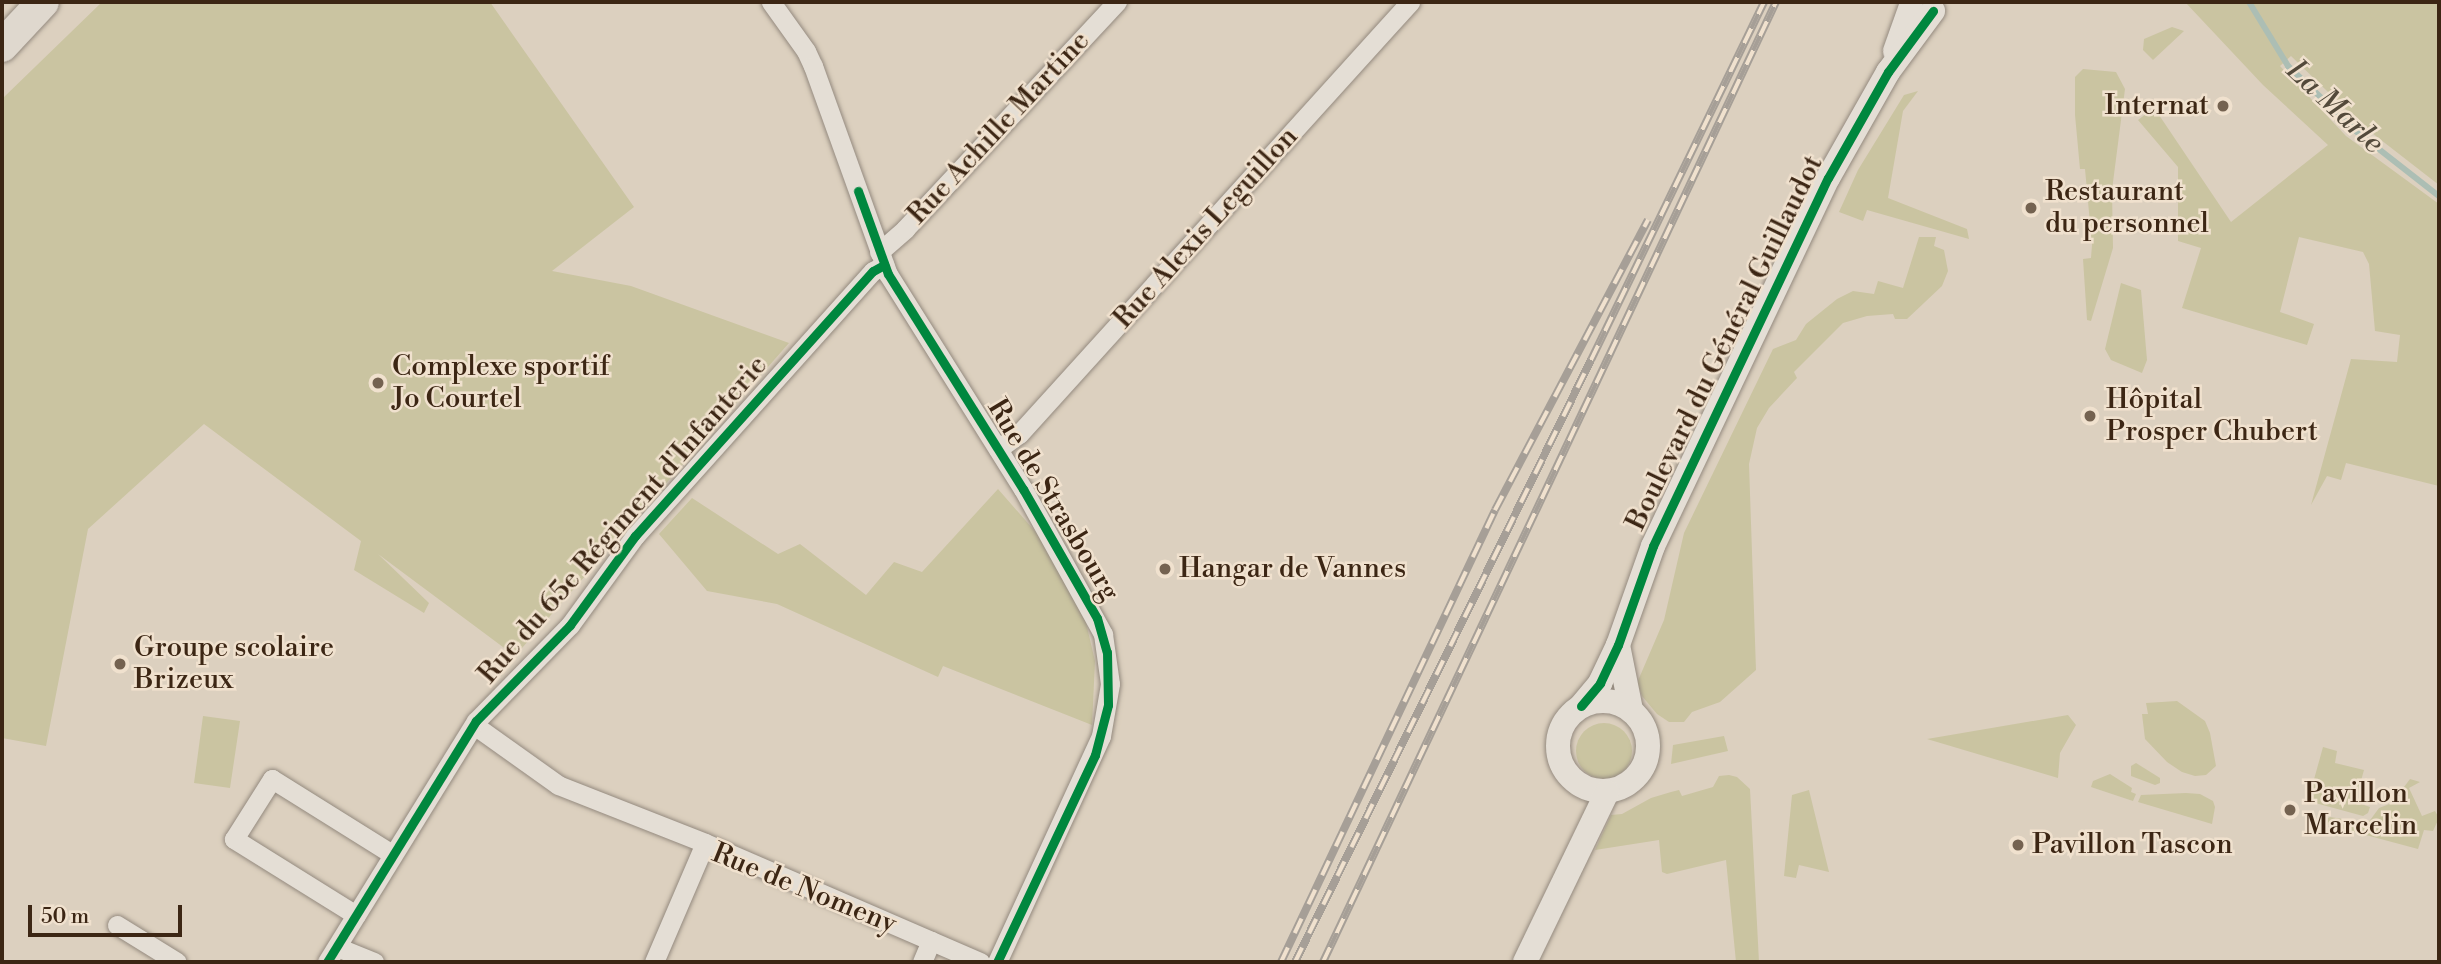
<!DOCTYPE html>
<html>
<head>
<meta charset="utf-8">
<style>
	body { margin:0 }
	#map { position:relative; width:2441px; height:964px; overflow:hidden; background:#dcd0bf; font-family:"Libre Bodoni",serif }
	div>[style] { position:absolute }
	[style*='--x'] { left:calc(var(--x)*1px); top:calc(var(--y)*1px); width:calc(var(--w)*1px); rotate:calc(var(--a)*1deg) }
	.green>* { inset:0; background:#cac4a1 }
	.round { border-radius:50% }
	.stream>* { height:6px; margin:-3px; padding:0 3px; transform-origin:3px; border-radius:3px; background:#acbeb4 }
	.roads { filter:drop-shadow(0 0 2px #948a7f) drop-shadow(0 0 2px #948a7f) }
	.minor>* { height:19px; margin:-9.5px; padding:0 9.5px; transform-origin:9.5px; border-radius:9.5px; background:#e4ded5 }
	.tertiary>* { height:24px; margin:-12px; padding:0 12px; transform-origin:12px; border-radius:12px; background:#e4ded5 }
	.tertiary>.ring { margin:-12px; padding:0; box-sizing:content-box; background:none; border:24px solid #e4ded5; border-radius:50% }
	.trunk>* { height:32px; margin:-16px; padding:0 16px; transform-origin:16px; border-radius:16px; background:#dfd8ce }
	.rail>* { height:8px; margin-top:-4px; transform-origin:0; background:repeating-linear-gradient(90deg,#f0e1ce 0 16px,#a69f97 0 32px); box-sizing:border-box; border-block:2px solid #a69f97 }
	.cycleway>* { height:9px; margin:-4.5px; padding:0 4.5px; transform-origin:4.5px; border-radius:4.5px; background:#00873e }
	.dots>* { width:19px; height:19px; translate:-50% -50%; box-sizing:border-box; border:4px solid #f0e1ce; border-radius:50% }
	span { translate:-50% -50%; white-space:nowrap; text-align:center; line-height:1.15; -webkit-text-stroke:5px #f0e1ce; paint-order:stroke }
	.poi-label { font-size:28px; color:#3c2614 }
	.right { translate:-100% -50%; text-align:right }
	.left { translate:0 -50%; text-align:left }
	.street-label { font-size:28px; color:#3c2614 }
	.water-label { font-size:30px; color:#534a3b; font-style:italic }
	.frame { position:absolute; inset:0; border:4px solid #3c2614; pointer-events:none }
	.scale { position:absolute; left:28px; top:905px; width:154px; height:32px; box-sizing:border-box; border:4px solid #3c2614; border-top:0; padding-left:9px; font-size:21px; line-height:24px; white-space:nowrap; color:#3c2614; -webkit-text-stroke:5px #f0e1ce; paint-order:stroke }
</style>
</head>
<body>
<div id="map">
	<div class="green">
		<i style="clip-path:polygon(102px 2px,490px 2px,634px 207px,552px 271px,631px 286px,789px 343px,515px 656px,378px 554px,429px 603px,424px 613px,354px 570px,361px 541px,204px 424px,88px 529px,46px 746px,2px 738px,2px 99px)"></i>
		<i style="clip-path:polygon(2185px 2px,2439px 2px,2439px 185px,2363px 126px,2291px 56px,2280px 66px,2346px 136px,2439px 204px,2439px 486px,2346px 463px,2341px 480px,2327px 476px,2311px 505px,2351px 359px,2397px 362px,2400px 335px,2375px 331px,2369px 264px,2363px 252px,2299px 237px,2280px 312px,2314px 324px,2307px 345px,2182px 308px,2201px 248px,2178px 241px,2178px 167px,2138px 120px,2147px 113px,2159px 115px,2231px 222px,2328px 145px,2263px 85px)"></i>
		<i style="clip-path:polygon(2172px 27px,2184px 31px,2153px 60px,2143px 50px,2144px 39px)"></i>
		<i style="clip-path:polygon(2083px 69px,2116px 72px,2125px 89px,2112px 190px,2113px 248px,2091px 321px,2087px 320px,2083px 259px,2091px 258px,2092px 245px,2085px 169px,2080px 169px,2075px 115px,2075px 77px)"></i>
		<i style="clip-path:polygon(1918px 91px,1903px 111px,1888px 198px,1967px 229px,1969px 239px,1867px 210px,1863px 221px,1839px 212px,1858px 170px,1904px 95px)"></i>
		<i style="clip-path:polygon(1919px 237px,1936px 237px,1934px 246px,1944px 250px,1948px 271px,1942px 286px,1907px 319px,1895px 319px,1893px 314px,1867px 316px,1843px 323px,1794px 372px,1797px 378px,1769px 408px,1757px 428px,1749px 464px,1756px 670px,1720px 702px,1692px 712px,1684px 722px,1669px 722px,1657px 714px,1642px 696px,1637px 683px,1664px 620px,1684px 533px,1773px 349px,1796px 340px,1806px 324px,1837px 299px,1853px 291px,1874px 294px,1878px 281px,1903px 288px)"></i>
		<i style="clip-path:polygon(2121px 283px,2141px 290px,2147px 360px,2142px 373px,2111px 360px,2105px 349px)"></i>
		<i style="clip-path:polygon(998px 489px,1053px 552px,1082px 606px,1095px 661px,1092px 725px,943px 666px,938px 677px,777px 604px,707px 591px,659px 534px,692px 498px,778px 554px,800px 544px,866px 595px,894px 562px,922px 572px)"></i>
		<i style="clip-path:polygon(2177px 701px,2205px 721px,2210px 733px,2216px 766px,2206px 775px,2195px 776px,2182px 772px,2167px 762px,2145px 739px,2142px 714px,2148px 714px,2146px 703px)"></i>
		<i style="clip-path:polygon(2068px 715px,2076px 725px,2060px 753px,2058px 778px,1927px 739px)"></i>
		<i style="clip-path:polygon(203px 716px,240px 721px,230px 788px,194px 783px)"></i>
		<i class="round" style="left:1576px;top:723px;width:56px;height:56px"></i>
		<i style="clip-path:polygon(1724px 736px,1728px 751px,1671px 764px,1673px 745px)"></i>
		<i style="clip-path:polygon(2323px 747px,2337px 751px,2335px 763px,2364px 770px,2355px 802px,2370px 807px,2368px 813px,2363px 816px,2308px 801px)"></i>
		<i style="clip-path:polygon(2136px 763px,2160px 778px,2160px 783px,2155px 785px,2131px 776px,2131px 766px)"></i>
		<i style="clip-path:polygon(2110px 774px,2132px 788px,2131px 792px,2136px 794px,2133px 801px,2091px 787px,2093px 781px)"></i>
		<i style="clip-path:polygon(1729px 775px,1737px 777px,1750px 789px,1759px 962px,1736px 962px,1726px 860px,1667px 874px,1662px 872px,1659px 840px,1595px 850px,1611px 815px,1622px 814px,1651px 798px,1671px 792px,1679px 790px,1682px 796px,1713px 787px,1719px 776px)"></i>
		<i style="clip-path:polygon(2410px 779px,2420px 782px,2409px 788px,2422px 816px,2435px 811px,2439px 818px,2433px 831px,2424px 830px,2418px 849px,2321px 823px,2330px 817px,2368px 823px,2379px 808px,2392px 803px)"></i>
		<i style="clip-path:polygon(1809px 790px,1829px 872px,1799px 865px,1796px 878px,1784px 876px,1792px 795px)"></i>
		<i style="clip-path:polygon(2186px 793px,2200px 794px,2213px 801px,2215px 807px,2212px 824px,2138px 802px,2141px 795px)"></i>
	</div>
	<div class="stream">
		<i style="--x:2249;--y:2;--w:75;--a:58.6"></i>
		<i style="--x:2288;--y:66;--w:95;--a:43.7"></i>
		<i style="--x:2357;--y:132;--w:104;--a:38"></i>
	</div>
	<div class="roads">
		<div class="minor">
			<i style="--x:771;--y:2;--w:60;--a:54.5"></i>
			<i style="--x:806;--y:51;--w:17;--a:65"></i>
			<i style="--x:813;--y:66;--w:221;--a:70.2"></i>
			<i style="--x:888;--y:274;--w:254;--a:57.9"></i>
			<i style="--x:1023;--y:489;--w:166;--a:61.1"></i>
			<i style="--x:1103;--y:634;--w:50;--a:82"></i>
			<i style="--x:1110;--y:684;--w:53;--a:99.8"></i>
			<i style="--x:1101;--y:736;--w:249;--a:114.7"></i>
			<i style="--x:879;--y:252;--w:35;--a:-41"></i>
			<i style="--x:905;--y:229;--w:311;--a:-47"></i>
			<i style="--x:998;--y:449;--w:26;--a:-36"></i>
			<i style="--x:1019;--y:434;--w:583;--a:-47.85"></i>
			<i style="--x:474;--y:725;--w:103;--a:35.5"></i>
			<i style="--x:558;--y:785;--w:158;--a:21.5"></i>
			<i style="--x:356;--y:915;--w:144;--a:-148.1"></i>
			<i style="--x:234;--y:839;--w:71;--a:-57.7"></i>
			<i style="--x:272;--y:779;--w:142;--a:32"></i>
			<i style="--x:117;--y:925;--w:70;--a:31.7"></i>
			<i style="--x:337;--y:947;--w:40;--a:22"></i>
			<i style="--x:327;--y:962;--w:283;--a:-58.3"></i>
			<i style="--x:476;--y:721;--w:134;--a:-45.6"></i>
			<i style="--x:570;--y:625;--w:110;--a:-53.9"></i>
			<i style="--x:635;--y:536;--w:356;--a:-48.1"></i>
			<i style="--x:873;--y:271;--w:13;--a:-29"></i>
			<i style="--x:654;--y:962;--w:129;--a:-66.8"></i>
			<i style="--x:705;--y:843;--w:300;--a:23.4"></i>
			<i style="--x:922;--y:962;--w:23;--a:-67"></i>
		</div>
		<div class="tertiary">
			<i style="--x:1895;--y:51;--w:48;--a:-70.4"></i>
			<i style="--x:1618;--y:645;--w:66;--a:78.7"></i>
			<i class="ring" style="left:1558px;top:701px;width:66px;height:66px"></i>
			<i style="--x:1581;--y:706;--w:30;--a:-50"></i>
			<i style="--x:1600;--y:683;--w:42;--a:-64.7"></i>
			<i style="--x:1618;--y:645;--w:105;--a:-70.5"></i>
			<i style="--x:1653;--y:546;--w:407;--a:-64.6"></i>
			<i style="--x:1828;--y:178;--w:122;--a:-60.5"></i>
			<i style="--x:1888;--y:72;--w:76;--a:-53.6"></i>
			<i style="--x:1525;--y:962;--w:189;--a:-64.2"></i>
		</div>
		<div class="trunk">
			<i style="--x:2;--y:46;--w:60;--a:-47"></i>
		</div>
	</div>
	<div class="rail">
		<i style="--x:1281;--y:962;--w:500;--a:-64.66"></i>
		<i style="--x:1495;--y:510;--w:328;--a:-62.2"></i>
		<i style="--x:1295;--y:962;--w:671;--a:-63.82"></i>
		<i style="--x:1591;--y:360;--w:398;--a:-64.2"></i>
		<i style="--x:1323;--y:962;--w:1062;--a:-64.74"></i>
	</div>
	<div class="cycleway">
		<i style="--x:858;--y:191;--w:88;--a:70.1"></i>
		<i style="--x:888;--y:274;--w:254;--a:57.9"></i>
		<i style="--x:1023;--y:489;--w:149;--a:60.2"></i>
		<i style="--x:1097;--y:618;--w:35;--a:74"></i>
		<i style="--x:1107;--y:652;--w:53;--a:88.9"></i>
		<i style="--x:1108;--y:705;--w:52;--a:104.6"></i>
		<i style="--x:1095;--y:755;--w:229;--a:115.3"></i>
		<i style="--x:1581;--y:706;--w:30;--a:-50"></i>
		<i style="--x:1600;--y:683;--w:42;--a:-64.7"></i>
		<i style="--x:1618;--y:645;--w:105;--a:-70.5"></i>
		<i style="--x:1653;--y:546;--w:407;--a:-64.6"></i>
		<i style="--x:1828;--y:178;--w:122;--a:-60.5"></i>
		<i style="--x:1888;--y:72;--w:76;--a:-53.6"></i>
		<i style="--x:327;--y:962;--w:283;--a:-58.3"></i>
		<i style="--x:476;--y:721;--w:134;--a:-45.6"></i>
		<i style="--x:570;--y:625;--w:110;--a:-53.9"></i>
		<i style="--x:635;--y:536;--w:356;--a:-48.1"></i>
		<i style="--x:873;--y:271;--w:13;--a:-29"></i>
	</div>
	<div class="dots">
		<i style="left:2223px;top:106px;background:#746250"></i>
		<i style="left:2031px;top:208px;background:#746250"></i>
		<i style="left:378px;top:383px;background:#746250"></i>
		<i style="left:2090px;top:416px;background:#746250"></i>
		<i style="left:1165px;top:569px;background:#746250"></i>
		<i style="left:120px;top:664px;background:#746250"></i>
		<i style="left:2290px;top:810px;background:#746250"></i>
		<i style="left:2018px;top:845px;background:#746250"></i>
	</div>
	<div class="poi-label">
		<span class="right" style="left:2209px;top:106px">Internat</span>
		<span class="left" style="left:2045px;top:208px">Restaurant<br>du personnel</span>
		<span class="left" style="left:392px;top:383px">Complexe sportif<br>Jo Courtel</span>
		<span class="left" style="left:2106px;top:416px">Hôpital<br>Prosper Chubert</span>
		<span class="left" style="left:1179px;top:569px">Hangar de Vannes</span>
		<span class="left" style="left:134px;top:664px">Groupe scolaire<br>Brizeux</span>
		<span class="left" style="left:2304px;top:810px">Pavillon<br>Marcelin</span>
		<span class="left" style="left:2032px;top:845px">Pavillon Tascon</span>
	</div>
	<div class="street-label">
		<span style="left:999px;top:128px;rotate:-47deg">Rue Achille Martine</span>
		<span style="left:1206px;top:228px;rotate:-48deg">Rue Alexis Leguillon</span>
		<span style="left:1725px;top:343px;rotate:-64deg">Boulevard du Général Guillaudot</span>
		<span style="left:1053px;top:500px;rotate:59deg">Rue de Strasbourg</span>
		<span style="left:623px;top:520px;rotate:-49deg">Rue du 65e Régiment d'Infanterie</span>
		<span style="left:804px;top:889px;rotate:22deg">Rue de Nomeny</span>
	</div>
	<div class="water-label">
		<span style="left:2335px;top:107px;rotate:43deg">La Marle</span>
	</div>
	<div class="frame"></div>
	<div class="scale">50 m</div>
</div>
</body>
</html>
